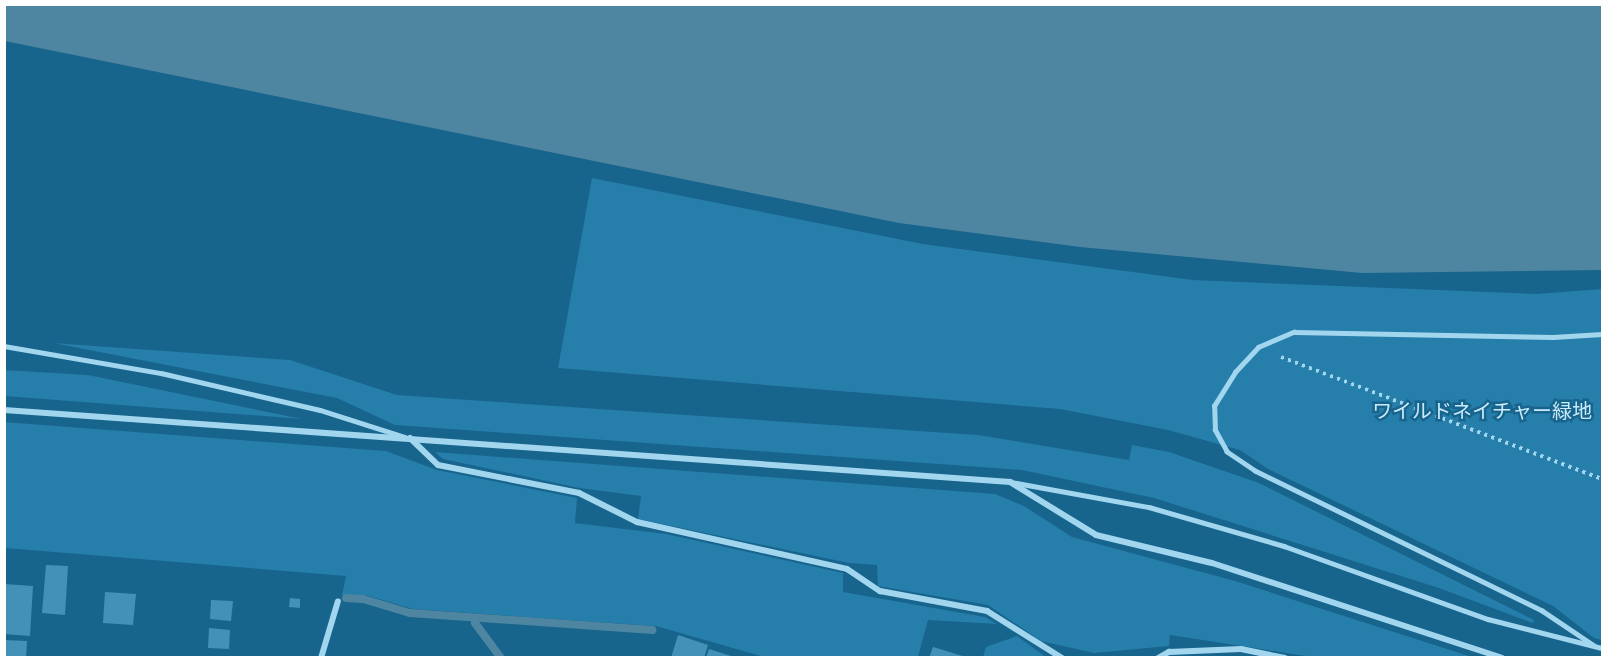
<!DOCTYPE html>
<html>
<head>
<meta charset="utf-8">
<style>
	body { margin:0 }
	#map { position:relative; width:1607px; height:662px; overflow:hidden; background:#17648d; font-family:Raleway,"Noto Sans JP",sans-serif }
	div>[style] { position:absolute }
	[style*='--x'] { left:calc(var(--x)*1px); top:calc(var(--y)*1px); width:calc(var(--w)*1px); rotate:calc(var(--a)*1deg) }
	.green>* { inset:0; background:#267eaa }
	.water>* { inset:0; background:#4e86a1 }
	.stream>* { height:8px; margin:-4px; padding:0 4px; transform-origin:4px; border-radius:4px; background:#4e86a1 }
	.building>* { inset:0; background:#4491b8 }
	.path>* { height:4px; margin-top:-2px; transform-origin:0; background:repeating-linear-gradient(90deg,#a2d6ef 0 3px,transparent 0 7.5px) }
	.lane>* { height:4.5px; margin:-2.25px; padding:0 2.25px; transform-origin:2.25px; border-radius:2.25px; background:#a2d6ef }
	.street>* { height:6px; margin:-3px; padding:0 3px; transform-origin:3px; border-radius:3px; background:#a2d6ef }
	span { translate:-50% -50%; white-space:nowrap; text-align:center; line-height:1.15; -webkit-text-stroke:5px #17648d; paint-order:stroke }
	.park-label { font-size:20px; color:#c8eafb }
	.frame { position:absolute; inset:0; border:6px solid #fff; pointer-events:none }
</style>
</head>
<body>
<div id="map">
	<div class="green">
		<i style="clip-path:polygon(592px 178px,923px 244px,1193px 280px,1536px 294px,1602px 289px,1602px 640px,1594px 638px,1553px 606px,1268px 469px,1240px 450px,1168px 430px,1060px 409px,558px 368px)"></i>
		<i style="clip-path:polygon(53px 343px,290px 360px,397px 395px,978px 435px,1129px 460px,1132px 445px,1169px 452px,1259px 483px,1534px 620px,1533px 623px,1439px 588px,1154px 498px,1022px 470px,395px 425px,337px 398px)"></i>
		<i style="clip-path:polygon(4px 370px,88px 375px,302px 419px,5px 396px)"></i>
		<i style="clip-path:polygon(4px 422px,386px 451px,437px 470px,577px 498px,575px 523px,666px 534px,843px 573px,843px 592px,985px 617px,997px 624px,928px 620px,918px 657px,764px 657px,656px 626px,413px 609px,365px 595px,342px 595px,346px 576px,5px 548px)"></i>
		<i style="clip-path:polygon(435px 452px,995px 494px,1024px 506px,1072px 537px,1235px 581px,1472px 657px,1312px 657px,1170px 635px,1169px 646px,1094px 653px,1041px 641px,988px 605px,878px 586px,877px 565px,849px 563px,638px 519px,641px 496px,579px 488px,443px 459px)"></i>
		<i style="clip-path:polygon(1017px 636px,1046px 657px,983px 657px,986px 647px)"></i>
	</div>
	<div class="water">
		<i style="clip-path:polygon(4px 5px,1602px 5px,1602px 270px,1362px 273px,1080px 247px,899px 223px,5px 41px)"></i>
	</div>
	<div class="stream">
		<i style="--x:346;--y:598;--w:17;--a:3"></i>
		<i style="--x:363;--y:599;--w:49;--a:16.6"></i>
		<i style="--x:410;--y:613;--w:243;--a:4"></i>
		<i style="--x:475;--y:623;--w:44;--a:53.4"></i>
	</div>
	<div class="building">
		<i style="clip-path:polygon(46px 565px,68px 566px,65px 615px,42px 613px)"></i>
		<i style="clip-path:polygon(4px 584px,33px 586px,30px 636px,4px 634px)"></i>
		<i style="clip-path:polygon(105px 592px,136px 594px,133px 625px,103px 623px)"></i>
		<i style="clip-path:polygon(290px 598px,300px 599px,300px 608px,289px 607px)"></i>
		<i style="clip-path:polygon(211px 600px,233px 601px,231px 621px,210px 619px)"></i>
		<i style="clip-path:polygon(209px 628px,230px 630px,229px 649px,208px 648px)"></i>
		<i style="clip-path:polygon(678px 635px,708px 645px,704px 658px,671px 658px)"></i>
		<i style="clip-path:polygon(4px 640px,27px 641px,26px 658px,4px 658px)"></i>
		<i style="clip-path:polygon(933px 647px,966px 657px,966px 658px,929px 658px)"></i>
		<i style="clip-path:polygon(709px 649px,734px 657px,734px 658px,706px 658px)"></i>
	</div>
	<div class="path">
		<i style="--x:1281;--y:357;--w:343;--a:20.8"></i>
	</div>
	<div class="lane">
		<i style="--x:4;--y:346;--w:159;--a:9.8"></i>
		<i style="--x:161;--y:373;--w:163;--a:13.1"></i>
		<i style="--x:320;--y:410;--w:89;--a:17.6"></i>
		<i style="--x:1011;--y:482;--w:140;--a:10.3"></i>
		<i style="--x:1149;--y:507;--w:141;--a:16.1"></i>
		<i style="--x:1284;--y:546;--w:217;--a:19.7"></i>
		<i style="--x:1488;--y:619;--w:118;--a:14.3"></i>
		<i style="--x:1594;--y:646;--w:63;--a:-146.1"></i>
		<i style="--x:1542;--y:611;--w:319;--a:-154"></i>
		<i style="--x:1255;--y:471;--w:34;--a:-146"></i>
		<i style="--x:1227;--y:452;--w:25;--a:-119"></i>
		<i style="--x:1215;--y:430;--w:24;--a:-92"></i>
		<i style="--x:1214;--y:406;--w:40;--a:-58"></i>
		<i style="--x:1235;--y:372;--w:34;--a:-47"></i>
		<i style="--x:1258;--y:347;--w:39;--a:-23"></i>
		<i style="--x:1294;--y:332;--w:259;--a:1.1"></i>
		<i style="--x:1553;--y:337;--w:49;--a:-3.5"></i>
	</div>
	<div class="street">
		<i style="--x:4;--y:410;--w:1009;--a:4.09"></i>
		<i style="--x:1010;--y:482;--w:101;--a:31.6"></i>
		<i style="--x:1096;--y:535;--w:119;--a:13.6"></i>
		<i style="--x:1212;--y:563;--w:305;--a:18.1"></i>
		<i style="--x:410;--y:438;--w:39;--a:44"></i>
		<i style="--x:438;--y:465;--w:144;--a:11.2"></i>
		<i style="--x:579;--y:493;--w:65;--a:26.6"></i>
		<i style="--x:637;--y:522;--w:215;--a:12.6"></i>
		<i style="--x:847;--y:569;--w:40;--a:34"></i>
		<i style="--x:880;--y:591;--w:109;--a:10.6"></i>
		<i style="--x:987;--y:611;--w:89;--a:32.1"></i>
		<i style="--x:321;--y:658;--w:59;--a:-73.4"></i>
		<i style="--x:1158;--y:658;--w:13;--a:-29"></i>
		<i style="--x:1169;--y:652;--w:72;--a:-2.4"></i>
		<i style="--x:1241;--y:649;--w:45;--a:11.6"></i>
	</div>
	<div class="park-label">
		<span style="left:1482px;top:411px">ワイルドネイチャー緑地</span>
	</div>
	<div class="frame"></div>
</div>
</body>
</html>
